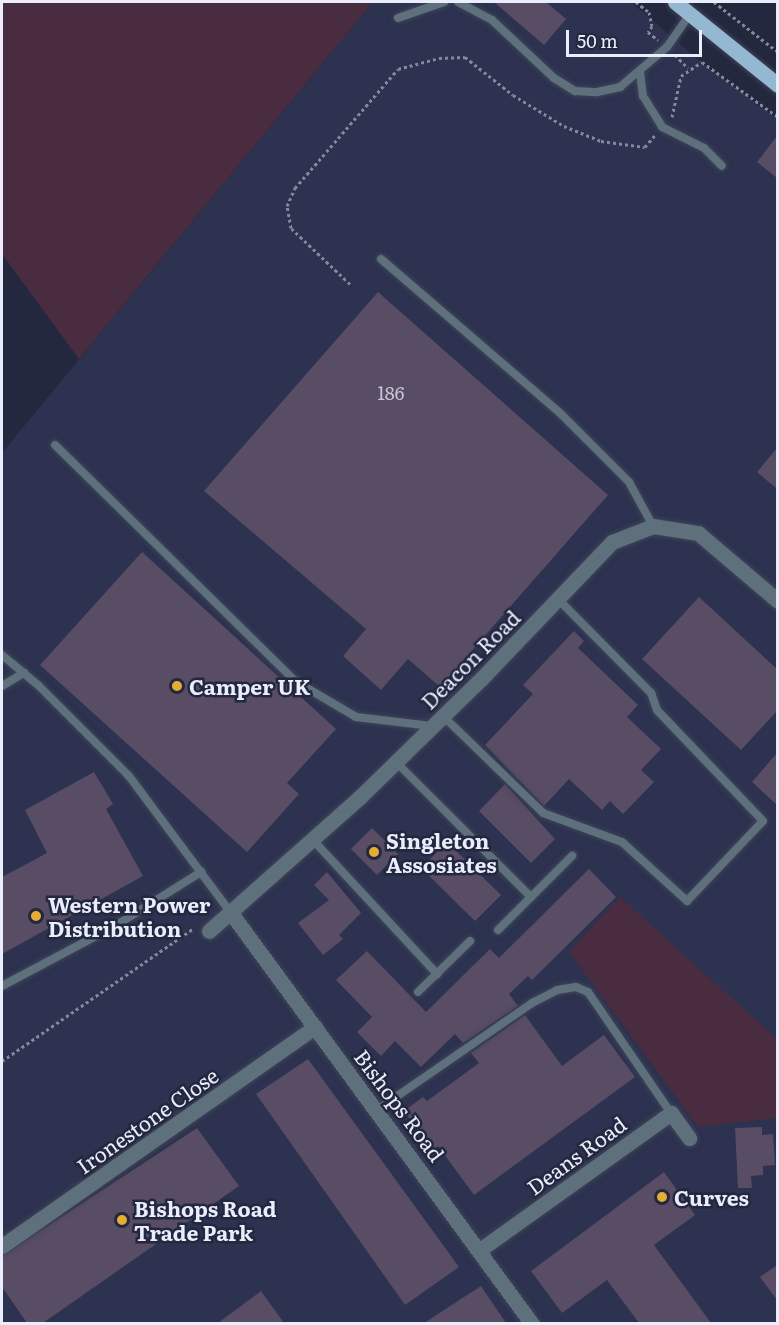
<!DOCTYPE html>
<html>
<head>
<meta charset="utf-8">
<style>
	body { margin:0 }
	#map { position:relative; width:779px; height:1325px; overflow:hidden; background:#23283f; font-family:Literata,serif }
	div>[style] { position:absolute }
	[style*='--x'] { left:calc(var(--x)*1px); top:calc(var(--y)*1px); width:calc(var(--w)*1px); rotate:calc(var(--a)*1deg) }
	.built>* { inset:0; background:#2c324f }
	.green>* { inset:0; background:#492c3f }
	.building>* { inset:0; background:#594c65 }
	.path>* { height:3px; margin-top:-1.5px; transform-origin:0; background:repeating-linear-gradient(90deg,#84889b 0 3px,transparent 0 6px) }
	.roads { filter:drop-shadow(0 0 2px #3f4459) drop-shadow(0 0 2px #3f4459) }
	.lane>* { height:8px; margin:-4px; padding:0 4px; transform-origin:4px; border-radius:4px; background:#5f707d }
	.street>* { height:15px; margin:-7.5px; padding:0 7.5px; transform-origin:7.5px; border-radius:7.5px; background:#5f707d }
	.primary>* { height:15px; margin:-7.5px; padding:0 7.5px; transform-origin:7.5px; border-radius:7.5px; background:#94b7d2 }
	.dots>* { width:16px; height:16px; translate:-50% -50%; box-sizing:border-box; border:3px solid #23283f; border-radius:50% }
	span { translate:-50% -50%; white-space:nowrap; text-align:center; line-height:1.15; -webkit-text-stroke:5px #23283f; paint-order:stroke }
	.number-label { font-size:18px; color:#c5c5d6 }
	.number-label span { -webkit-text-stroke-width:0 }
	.street-label { font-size:21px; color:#e9edfc }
	.poi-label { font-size:21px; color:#e9edfc; font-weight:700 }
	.left { translate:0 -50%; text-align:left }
	.frame { position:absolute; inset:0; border:3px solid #e9edfc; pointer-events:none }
	.scale { position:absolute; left:566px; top:30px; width:136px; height:27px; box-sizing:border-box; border:3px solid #e9edfc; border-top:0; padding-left:8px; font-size:18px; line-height:21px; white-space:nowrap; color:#e9edfc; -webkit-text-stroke:4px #23283f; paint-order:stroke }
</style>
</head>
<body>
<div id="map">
	<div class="built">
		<i style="clip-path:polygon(373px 2px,631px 2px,695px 57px,777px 119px,777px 1323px,2px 1324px,2px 453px)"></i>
	</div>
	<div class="green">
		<i style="clip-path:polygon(2px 2px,373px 2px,79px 359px,2px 254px)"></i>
		<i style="clip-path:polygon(620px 897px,777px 1039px,777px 1118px,698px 1127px,569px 952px)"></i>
	</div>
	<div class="building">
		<i style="clip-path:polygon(494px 2px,546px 2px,566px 19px,544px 45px)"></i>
		<i style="clip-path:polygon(777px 136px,777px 178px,757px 162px)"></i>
		<i style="clip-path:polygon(378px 292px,608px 495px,440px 687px,408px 659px,381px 690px,343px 656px,366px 629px,204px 491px)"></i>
		<i style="clip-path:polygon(777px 448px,777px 489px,757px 472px)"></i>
		<i style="clip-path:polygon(142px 552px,336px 729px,287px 783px,299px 794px,247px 852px,40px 665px)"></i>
		<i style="clip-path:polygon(699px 597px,777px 669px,777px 711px,741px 750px,642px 659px)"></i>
		<i style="clip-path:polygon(574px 631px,584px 641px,578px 648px,638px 705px,627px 717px,661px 749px,641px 770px,654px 782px,623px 814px,610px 801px,602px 810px,569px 779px,544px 806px,485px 745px,533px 694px,523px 685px)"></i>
		<i style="clip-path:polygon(777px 753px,777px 805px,752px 782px)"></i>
		<i style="clip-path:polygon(94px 772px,113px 804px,106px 809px,143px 876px,2px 954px,2px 877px,47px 853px,25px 810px)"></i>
		<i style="clip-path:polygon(505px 784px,555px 839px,531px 863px,479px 811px)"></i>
		<i style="clip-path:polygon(372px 828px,398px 854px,377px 875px,351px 849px)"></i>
		<i style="clip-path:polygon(447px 842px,501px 895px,475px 921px,421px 868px)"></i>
		<i style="clip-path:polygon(589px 869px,616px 897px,532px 980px,528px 976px,509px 994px,518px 1006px,463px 1043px,455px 1034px,421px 1067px,395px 1041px,381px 1056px,357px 1032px,372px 1017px,336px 980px,367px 951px,426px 1012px,490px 949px,499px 958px)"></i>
		<i style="clip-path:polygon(327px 872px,361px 913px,339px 935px,343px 939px,323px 955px,298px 923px,329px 900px,314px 885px)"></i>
		<i style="clip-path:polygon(525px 1015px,562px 1066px,604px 1035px,635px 1077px,474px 1195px,438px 1146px,433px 1150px,404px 1111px,423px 1097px,427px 1101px,479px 1063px,471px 1053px)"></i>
		<i style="clip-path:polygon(308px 1059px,459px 1267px,405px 1305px,256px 1094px)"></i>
		<i style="clip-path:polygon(762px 1127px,762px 1135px,773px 1134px,775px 1165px,763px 1166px,763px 1175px,751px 1176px,752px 1188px,738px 1188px,735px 1128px)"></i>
		<i style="clip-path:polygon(197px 1128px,239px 1186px,43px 1323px,27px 1323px,2px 1287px,2px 1256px)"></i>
		<i style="clip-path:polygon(664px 1172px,695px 1215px,654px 1245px,711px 1323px,639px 1323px,607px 1280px,562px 1313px,531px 1271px)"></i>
		<i style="clip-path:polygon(777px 1265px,777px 1300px,760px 1277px)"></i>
		<i style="clip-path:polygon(481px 1286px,506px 1323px,424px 1323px)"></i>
		<i style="clip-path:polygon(261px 1291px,284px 1323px,218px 1323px)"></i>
	</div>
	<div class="path">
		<i style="--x:636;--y:2;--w:16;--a:38"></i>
		<i style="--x:649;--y:12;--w:14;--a:78"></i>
		<i style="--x:652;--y:26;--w:7;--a:124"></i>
		<i style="--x:648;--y:32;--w:13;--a:39"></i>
		<i style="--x:714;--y:2;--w:81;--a:38"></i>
		<i style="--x:675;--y:55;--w:18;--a:45"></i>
		<i style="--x:672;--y:117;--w:42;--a:-77.6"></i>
		<i style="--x:681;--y:76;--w:25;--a:-34"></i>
		<i style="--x:702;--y:62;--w:94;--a:35.9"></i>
		<i style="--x:350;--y:284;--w:81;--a:-136.5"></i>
		<i style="--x:291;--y:228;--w:22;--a:-100"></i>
		<i style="--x:287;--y:206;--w:20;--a:-66"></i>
		<i style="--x:295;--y:188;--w:157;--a:-49.1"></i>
		<i style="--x:398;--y:69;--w:42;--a:-15"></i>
		<i style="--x:439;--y:58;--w:26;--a:-2"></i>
		<i style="--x:465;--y:57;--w:61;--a:38.4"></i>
		<i style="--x:513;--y:95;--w:60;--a:31.3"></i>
		<i style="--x:564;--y:126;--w:40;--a:22"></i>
		<i style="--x:601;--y:141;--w:44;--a:7.8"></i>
		<i style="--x:645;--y:147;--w:16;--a:-50"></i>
		<i style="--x:2;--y:1061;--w:234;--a:-34.7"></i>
	</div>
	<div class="roads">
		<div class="lane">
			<i style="--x:458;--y:2;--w:38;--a:28"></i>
			<i style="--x:492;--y:20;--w:85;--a:43.1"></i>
			<i style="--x:554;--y:78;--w:25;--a:32"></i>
			<i style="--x:575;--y:91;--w:22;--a:3"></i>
			<i style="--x:597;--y:92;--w:24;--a:-12"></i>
			<i style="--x:620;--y:87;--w:62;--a:-40.4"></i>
			<i style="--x:667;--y:47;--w:40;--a:-55.1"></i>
			<i style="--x:398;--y:18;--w:49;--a:-19.2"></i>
			<i style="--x:640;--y:72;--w:24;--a:83"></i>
			<i style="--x:643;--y:96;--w:36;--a:58"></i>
			<i style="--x:662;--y:127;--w:47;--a:26.6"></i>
			<i style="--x:704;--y:148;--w:25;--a:45"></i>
			<i style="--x:381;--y:259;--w:236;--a:40.7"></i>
			<i style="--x:560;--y:413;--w:98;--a:45"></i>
			<i style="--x:629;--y:482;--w:50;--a:61.4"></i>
			<i style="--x:55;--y:445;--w:337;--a:44.5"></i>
			<i style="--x:295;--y:681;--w:71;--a:30.5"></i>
			<i style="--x:356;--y:717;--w:76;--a:6.8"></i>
			<i style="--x:2;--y:655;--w:47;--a:39.8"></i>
			<i style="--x:38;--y:685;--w:129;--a:45"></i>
			<i style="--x:129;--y:776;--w:171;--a:53.3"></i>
			<i style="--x:2;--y:686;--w:26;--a:-31"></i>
			<i style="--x:443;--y:716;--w:139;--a:44.1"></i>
			<i style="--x:543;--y:813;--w:84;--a:20.2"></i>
			<i style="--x:622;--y:842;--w:88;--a:42.2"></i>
			<i style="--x:687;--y:901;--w:110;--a:-46.5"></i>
			<i style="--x:763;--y:821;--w:153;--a:-133.7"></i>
			<i style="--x:657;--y:710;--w:18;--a:-109"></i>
			<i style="--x:651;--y:693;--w:132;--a:-134.7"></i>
			<i style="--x:396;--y:762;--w:191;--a:45"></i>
			<i style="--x:313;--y:840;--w:183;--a:47.2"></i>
			<i style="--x:498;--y:930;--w:105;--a:-45"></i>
			<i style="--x:2;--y:986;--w:128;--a:-28"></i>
			<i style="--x:115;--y:926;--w:102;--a:-32.1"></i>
			<i style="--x:418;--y:992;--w:73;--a:-44.4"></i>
			<i style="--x:377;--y:1110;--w:188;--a:-34.6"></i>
			<i style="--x:532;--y:1003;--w:28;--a:-27"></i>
			<i style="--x:557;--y:990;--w:19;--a:-9"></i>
			<i style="--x:576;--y:987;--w:13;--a:23"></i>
			<i style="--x:588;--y:992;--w:147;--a:55.6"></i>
		</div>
		<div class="street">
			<i style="--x:231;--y:913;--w:509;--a:53.78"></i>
			<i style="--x:209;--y:931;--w:202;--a:-41.6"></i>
			<i style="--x:360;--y:797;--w:169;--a:-44.3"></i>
			<i style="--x:481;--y:679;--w:190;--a:-46.3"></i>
			<i style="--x:612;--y:542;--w:44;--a:-21.3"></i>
			<i style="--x:653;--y:526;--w:46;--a:8.8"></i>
			<i style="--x:698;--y:533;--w:105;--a:40.4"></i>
			<i style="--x:2;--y:1246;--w:382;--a:-35"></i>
			<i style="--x:481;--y:1249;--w:234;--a:-35.6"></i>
			<i style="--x:671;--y:1113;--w:31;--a:54"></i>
		</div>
		<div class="primary">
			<i style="--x:675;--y:2;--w:132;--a:38.9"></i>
		</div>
	</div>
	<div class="dots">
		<i style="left:177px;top:686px;background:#e4ae35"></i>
		<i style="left:374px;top:852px;background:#e4ae35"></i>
		<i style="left:36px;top:916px;background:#e4ae35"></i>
		<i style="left:662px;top:1197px;background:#e4ae35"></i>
		<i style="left:122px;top:1220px;background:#e4ae35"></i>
	</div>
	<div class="number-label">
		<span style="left:391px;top:393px">186</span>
	</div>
	<div class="street-label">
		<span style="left:470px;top:659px;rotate:-45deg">Deacon Road</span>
		<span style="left:400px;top:1105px;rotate:53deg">Bishops Road</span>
		<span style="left:147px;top:1120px;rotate:-35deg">Ironestone Close</span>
		<span style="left:576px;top:1155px;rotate:-36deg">Deans Road</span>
	</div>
	<div class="poi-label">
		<span class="left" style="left:189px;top:686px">Camper UK</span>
		<span class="left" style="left:386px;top:852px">Singleton<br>Assosiates</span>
		<span class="left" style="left:48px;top:916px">Western Power<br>Distribution</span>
		<span class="left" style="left:674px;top:1197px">Curves</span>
		<span class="left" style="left:134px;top:1220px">Bishops Road<br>Trade Park</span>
	</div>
	<div class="frame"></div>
	<div class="scale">50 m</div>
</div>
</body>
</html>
